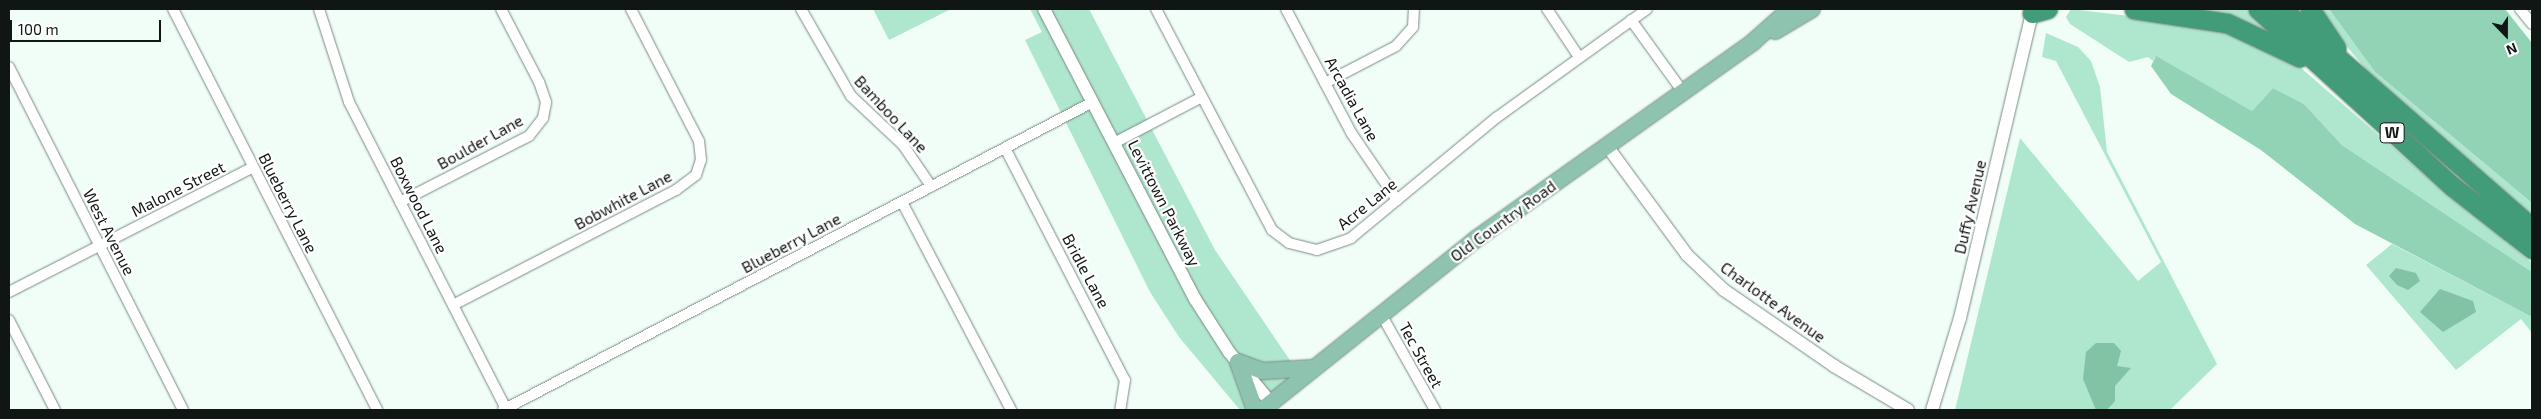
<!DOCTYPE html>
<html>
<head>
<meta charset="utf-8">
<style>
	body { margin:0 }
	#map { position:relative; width:2541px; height:419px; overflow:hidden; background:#f0fef7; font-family:"Exo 2",sans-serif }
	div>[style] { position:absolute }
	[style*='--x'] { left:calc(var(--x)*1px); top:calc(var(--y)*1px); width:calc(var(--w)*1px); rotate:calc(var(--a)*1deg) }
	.green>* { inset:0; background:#afe7ce }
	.forest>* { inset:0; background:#92d3b6 }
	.water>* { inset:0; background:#82c2a5 }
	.roads { filter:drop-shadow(0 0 1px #7a8a82) drop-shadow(0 0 1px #7a8a82) }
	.minor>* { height:10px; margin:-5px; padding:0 5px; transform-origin:5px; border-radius:5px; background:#fff }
	.tertiary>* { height:12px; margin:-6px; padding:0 6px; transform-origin:6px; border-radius:6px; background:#fff }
	.primary>* { height:16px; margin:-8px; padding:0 8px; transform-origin:8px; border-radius:8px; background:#8ec3af }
	.motorway>* { height:19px; margin:-9.5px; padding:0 9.5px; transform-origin:9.5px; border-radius:9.5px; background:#429b79 }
	span { translate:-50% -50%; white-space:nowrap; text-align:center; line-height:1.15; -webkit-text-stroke:4.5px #fff; paint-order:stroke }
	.shield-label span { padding:1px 4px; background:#fff; border:1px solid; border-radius:4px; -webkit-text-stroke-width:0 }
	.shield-label { font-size:15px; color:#101613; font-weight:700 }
	.street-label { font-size:16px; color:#101613 }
	.frame { position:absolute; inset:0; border:10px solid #101613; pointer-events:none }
	.north { position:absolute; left:2481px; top:10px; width:50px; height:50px; -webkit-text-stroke:4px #fff; paint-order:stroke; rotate:158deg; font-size:14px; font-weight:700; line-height:20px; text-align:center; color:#101613 }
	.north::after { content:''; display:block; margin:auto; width:18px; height:22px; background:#101613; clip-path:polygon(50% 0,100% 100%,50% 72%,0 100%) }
	.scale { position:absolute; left:10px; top:20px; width:151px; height:22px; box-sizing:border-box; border:2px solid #101613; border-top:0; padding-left:6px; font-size:15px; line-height:18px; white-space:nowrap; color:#101613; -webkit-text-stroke:4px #fff; paint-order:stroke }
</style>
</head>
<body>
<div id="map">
	<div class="green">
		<i style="clip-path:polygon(873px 9px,951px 9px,889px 40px)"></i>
		<i style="clip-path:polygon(1030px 9px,1089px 9px,1215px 250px,1300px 375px,1258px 410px,1240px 410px,1179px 337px,1150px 292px,1025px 40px,1042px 32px)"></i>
		<i style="clip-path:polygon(2071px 9px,2212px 26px,2294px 62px,2426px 176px,2506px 235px,2505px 241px,2532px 263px,2532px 272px,2342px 145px,2304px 104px,2273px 88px,2252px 111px,2155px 57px,2153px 61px,2148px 57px,2129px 62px,2070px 24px,2066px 17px)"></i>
		<i style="clip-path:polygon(2177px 9px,2247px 9px,2274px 35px)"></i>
		<i style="clip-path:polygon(2316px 9px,2329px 9px,2375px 72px,2532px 203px,2532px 218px,2378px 84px)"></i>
		<i style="clip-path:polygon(2046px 33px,2078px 47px,2091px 61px,2100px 87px,2107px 152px,2217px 364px,2170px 410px,1955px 410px,2020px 138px,2138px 281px,2161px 262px,2056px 61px,2042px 57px)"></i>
		<i style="clip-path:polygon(2392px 244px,2532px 317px,2532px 333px,2521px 319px,2456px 370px,2366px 265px)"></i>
	</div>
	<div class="forest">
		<i style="clip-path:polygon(2329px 9px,2505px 9px,2532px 43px,2532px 203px,2375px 72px)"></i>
		<i style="clip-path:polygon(2156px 56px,2252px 111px,2273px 88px,2304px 104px,2342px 145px,2532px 272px,2532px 317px,2355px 224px,2261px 150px,2171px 94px,2151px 66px)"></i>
	</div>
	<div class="water">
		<i style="clip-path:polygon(2396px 268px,2416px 273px,2420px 281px,2408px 290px,2397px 285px,2389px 276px)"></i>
		<i style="clip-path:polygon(2440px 289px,2473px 301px,2476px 312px,2443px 332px,2420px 312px)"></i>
		<i style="clip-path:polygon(2096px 343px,2114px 343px,2121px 351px,2117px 366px,2131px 368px,2115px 386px,2115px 401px,2107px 410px,2096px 410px,2083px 379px,2086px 352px)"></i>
	</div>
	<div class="roads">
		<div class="minor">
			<i style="--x:173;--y:9;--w:450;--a:63"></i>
			<i style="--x:319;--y:9;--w:98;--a:72.1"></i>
			<i style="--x:349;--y:102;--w:345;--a:62.9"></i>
			<i style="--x:801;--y:9;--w:100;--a:60.1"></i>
			<i style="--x:851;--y:96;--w:71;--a:43.3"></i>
			<i style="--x:903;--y:145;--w:50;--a:55.7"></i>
			<i style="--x:1156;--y:9;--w:250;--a:62.3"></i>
			<i style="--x:1272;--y:230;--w:21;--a:37"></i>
			<i style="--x:1289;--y:243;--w:29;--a:14"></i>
			<i style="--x:1317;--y:250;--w:36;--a:-19"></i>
			<i style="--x:1351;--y:238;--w:188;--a:-39.6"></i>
			<i style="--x:1496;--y:118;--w:186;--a:-35.8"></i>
			<i style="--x:1286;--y:9;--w:141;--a:62.2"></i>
			<i style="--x:1352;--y:134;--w:80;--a:55.7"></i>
			<i style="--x:1547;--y:9;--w:58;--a:56.3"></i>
			<i style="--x:2520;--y:9;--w:19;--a:51"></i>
			<i style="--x:1631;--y:20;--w:89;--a:54.2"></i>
			<i style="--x:9;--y:67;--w:385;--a:63.1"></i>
			<i style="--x:1325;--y:83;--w:80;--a:-27.5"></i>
			<i style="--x:1396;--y:46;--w:25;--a:-48"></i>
			<i style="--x:1413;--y:27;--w:18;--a:-87"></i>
			<i style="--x:1114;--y:143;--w:99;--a:-27.6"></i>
			<i style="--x:1005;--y:148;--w:261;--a:62.7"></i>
			<i style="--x:1125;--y:380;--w:30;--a:99"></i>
			<i style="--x:400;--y:202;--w:145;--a:-27.1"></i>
			<i style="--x:529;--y:136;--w:23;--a:-52"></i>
			<i style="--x:543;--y:118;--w:16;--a:-79"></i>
			<i style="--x:546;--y:102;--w:21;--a:-109"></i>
			<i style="--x:539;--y:82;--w:82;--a:-117.5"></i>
			<i style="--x:902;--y:202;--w:235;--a:62.3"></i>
			<i style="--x:9;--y:292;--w:274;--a:-27.1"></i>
			<i style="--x:453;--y:305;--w:251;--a:-27.3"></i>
			<i style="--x:676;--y:190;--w:25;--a:-37"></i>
			<i style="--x:696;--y:175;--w:16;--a:-72"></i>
			<i style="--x:701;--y:160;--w:19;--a:-96"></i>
			<i style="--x:699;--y:141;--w:148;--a:-117.3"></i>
			<i style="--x:1381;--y:314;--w:110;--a:60.6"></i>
			<i style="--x:9;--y:320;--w:101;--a:62.9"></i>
			<i style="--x:503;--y:410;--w:666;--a:-27.57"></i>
		</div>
		<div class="tertiary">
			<i style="--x:1044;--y:9;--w:327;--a:62.5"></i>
			<i style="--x:1195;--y:299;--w:63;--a:57.3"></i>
			<i style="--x:1229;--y:352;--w:66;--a:50.5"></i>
			<i style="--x:1607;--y:146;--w:135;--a:53.7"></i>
			<i style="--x:1687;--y:255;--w:51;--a:43.4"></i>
			<i style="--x:1724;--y:290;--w:134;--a:34.6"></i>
			<i style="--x:1834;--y:366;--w:86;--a:30.7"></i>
			<i style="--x:1932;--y:410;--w:96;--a:-73.1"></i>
			<i style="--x:1960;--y:318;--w:318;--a:-76.7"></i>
		</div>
		<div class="primary">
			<i style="--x:1775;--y:31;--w:43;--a:-30.7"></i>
			<i style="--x:1238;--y:362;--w:27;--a:20"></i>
			<i style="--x:1263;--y:371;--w:50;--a:-3.4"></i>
			<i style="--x:1238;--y:362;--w:51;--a:70.5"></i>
			<i style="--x:1262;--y:410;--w:274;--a:-38.6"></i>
			<i style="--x:1476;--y:239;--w:340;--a:-35.4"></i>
			<i style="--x:1753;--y:42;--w:50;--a:-41.7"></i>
		</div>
		<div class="motorway">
			<i style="--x:2134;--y:9;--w:94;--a:8.6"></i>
			<i style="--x:2227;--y:23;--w:80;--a:25.3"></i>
			<i style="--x:2258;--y:9;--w:263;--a:42.4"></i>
			<i style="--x:2452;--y:186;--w:102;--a:38.2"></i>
			<i style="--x:2282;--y:9;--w:332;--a:41.2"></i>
			<i style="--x:2310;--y:9;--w:47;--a:56.3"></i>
			<i style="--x:2032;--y:13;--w:16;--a:-15"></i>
		</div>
	</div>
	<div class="shield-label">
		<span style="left:2392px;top:133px">W</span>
	</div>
	<div class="street-label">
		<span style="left:1352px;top:99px;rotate:61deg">Arcadia Lane</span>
		<span style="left:891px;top:114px;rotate:47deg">Bamboo Lane</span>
		<span style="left:480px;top:142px;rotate:-29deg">Boulder Lane</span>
		<span style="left:178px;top:189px;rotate:-27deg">Malone Street</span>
		<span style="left:623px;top:200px;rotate:-28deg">Bobwhite Lane</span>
		<span style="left:288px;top:203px;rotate:63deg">Blueberry Lane</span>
		<span style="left:1164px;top:203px;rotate:63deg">Levittown Parkway</span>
		<span style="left:1367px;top:204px;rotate:-39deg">Acre Lane</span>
		<span style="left:419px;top:205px;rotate:63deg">Boxwood Lane</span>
		<span style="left:1970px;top:207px;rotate:-77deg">Duffy Avenue</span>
		<span style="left:1503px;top:221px;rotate:-36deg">Old Country Road</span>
		<span style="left:109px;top:232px;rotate:63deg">West Avenue</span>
		<span style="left:791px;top:243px;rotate:-28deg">Blueberry Lane</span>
		<span style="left:1086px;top:271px;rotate:62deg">Bridle Lane</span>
		<span style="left:1773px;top:302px;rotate:36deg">Charlotte Avenue</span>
		<span style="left:1421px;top:355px;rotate:61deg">Tec Street</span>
	</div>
	<div class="frame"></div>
	<div class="north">N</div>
	<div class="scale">100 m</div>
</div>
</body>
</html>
